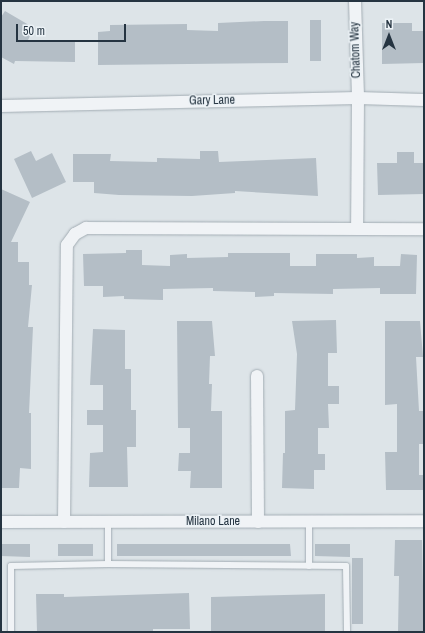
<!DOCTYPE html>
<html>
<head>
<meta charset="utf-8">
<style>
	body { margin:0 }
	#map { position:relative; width:425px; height:633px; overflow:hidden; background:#dde4e8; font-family:"Archivo Narrow",sans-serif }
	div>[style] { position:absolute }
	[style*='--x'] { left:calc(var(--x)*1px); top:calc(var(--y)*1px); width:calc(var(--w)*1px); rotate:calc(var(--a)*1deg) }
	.building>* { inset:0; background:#b4bec6 }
	.roads { filter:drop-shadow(0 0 1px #a2acb3) drop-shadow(0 0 1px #a2acb3) }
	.service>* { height:6px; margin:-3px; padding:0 3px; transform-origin:3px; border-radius:3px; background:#f0f3f6 }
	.minor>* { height:12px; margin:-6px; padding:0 6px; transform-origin:6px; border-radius:6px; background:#f0f3f6 }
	span { translate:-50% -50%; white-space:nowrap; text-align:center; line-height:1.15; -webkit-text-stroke:3px #ecf2f6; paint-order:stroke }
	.street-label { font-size:12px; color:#253441 }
	.frame { position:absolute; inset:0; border:2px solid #253441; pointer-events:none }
	.north { position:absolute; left:369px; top:16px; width:40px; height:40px; -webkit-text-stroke:3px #ecf2f6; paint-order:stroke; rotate:0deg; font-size:11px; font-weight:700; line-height:16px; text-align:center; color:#253441 }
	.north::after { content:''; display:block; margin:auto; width:14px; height:18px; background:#253441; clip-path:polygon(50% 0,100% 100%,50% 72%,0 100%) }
	.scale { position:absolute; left:16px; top:24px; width:110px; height:18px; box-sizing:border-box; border:2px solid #253441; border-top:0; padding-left:5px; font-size:12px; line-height:14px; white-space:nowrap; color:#253441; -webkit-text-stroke:3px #ecf2f6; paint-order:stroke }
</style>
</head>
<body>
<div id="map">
	<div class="building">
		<i style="clip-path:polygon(5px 11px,34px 28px,28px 40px,75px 41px,75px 62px,15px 61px,14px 64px,1px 57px,1px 17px)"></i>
		<i style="clip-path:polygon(310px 20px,321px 20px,321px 61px,310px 61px)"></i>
		<i style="clip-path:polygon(264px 21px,288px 21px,288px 63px,98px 65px,98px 32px,110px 31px,110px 25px,187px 24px,187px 30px,218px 31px,218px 23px)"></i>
		<i style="clip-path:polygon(382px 23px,412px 23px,412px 31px,424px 31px,424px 63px,382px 64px)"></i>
		<i style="clip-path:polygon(31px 151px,36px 161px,52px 153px,66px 182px,32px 198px,14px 159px)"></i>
		<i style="clip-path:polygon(200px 151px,218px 151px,219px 162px,316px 158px,318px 196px,235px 191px,235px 193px,192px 196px,119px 195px,94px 193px,94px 182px,73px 182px,73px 154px,111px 154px,110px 161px,157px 162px,157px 158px,200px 159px)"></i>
		<i style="clip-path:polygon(397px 152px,414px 152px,414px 163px,424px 163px,424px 194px,378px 195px,377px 163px,397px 163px)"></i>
		<i style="clip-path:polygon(1px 189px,30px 202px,11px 242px,18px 242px,18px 262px,29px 262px,29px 285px,32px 285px,28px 327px,33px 327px,29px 413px,31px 413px,31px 469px,20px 468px,19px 488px,1px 488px)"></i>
		<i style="clip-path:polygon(126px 250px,142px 250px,142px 265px,170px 266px,170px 255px,187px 254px,187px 258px,228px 257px,228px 253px,290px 253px,290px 266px,316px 266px,316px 254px,357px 254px,357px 258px,374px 257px,374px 266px,400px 266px,401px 254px,417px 255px,416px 294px,380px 294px,380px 288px,333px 289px,333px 294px,274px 293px,274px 296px,255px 297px,255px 292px,213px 291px,213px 288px,163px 289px,163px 300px,124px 299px,124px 296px,103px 297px,103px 286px,84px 286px,83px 254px,126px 253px)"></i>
		<i style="clip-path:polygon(336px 320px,337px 353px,328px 353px,328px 386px,339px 386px,339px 404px,328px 404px,329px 428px,318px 428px,318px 454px,325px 454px,325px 470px,314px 470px,314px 489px,282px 488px,283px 453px,285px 453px,285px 411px,295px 410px,297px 354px,292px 321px)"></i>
		<i style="clip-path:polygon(177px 321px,212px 321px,215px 356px,210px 356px,209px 384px,212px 384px,211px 411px,222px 411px,222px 488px,190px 488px,191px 471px,178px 471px,179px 453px,190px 453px,190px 428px,178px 428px)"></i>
		<i style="clip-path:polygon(385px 321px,420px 321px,423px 357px,416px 357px,419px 411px,424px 411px,424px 444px,419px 444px,419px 475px,424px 475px,424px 490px,386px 490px,385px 452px,397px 452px,397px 404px,385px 405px)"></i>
		<i style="clip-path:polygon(93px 329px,125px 330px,125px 369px,131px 369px,131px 410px,136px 410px,136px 447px,127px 447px,128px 487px,89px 487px,90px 453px,103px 452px,103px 425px,87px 425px,87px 410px,103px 410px,103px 385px,90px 385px)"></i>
		<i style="clip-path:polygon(395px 540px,422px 540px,424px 632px,398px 632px,399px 576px,394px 576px)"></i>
		<i style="clip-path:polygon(1px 544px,30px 544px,30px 557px,1px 556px)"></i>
		<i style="clip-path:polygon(58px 544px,93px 544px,93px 556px,58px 556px)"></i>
		<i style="clip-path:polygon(117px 544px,290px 544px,291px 556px,117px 556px)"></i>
		<i style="clip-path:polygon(315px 544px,350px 544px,350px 557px,315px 556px)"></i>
		<i style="clip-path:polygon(352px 558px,363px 558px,363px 624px,352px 624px)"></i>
		<i style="clip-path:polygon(189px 593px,190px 629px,153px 629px,153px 632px,37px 632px,36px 594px,64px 594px,64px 597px)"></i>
		<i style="clip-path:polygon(325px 594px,325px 632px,211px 631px,211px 597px)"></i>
	</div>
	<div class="roads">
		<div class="service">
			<i style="--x:108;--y:522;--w:42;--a:90"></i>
			<i style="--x:108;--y:564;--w:238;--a:0.5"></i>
			<i style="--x:346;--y:566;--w:66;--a:89.1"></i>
			<i style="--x:309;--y:566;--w:44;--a:-90"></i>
			<i style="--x:11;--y:632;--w:66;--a:-90"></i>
			<i style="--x:11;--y:566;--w:97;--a:-1.2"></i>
		</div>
		<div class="minor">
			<i style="--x:355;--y:1;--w:97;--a:88.2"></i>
			<i style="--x:358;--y:98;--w:131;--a:90.4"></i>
			<i style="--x:1;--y:106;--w:357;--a:-1.3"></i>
			<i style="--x:358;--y:98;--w:66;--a:1.7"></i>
			<i style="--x:257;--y:376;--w:146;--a:89.6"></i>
			<i style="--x:1;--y:522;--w:423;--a:-0.1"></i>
			<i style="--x:64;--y:522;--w:277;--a:-89.4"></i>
			<i style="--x:67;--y:245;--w:14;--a:-54"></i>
			<i style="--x:75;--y:234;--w:13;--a:-29"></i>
			<i style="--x:86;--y:228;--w:338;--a:0.2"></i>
		</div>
	</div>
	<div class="street-label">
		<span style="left:356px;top:50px;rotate:-92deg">Chatom Way</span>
		<span style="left:212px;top:101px;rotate:-1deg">Gary Lane</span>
		<span style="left:213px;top:522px">Milano Lane</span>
	</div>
	<div class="frame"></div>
	<div class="north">N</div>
	<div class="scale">50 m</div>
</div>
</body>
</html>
